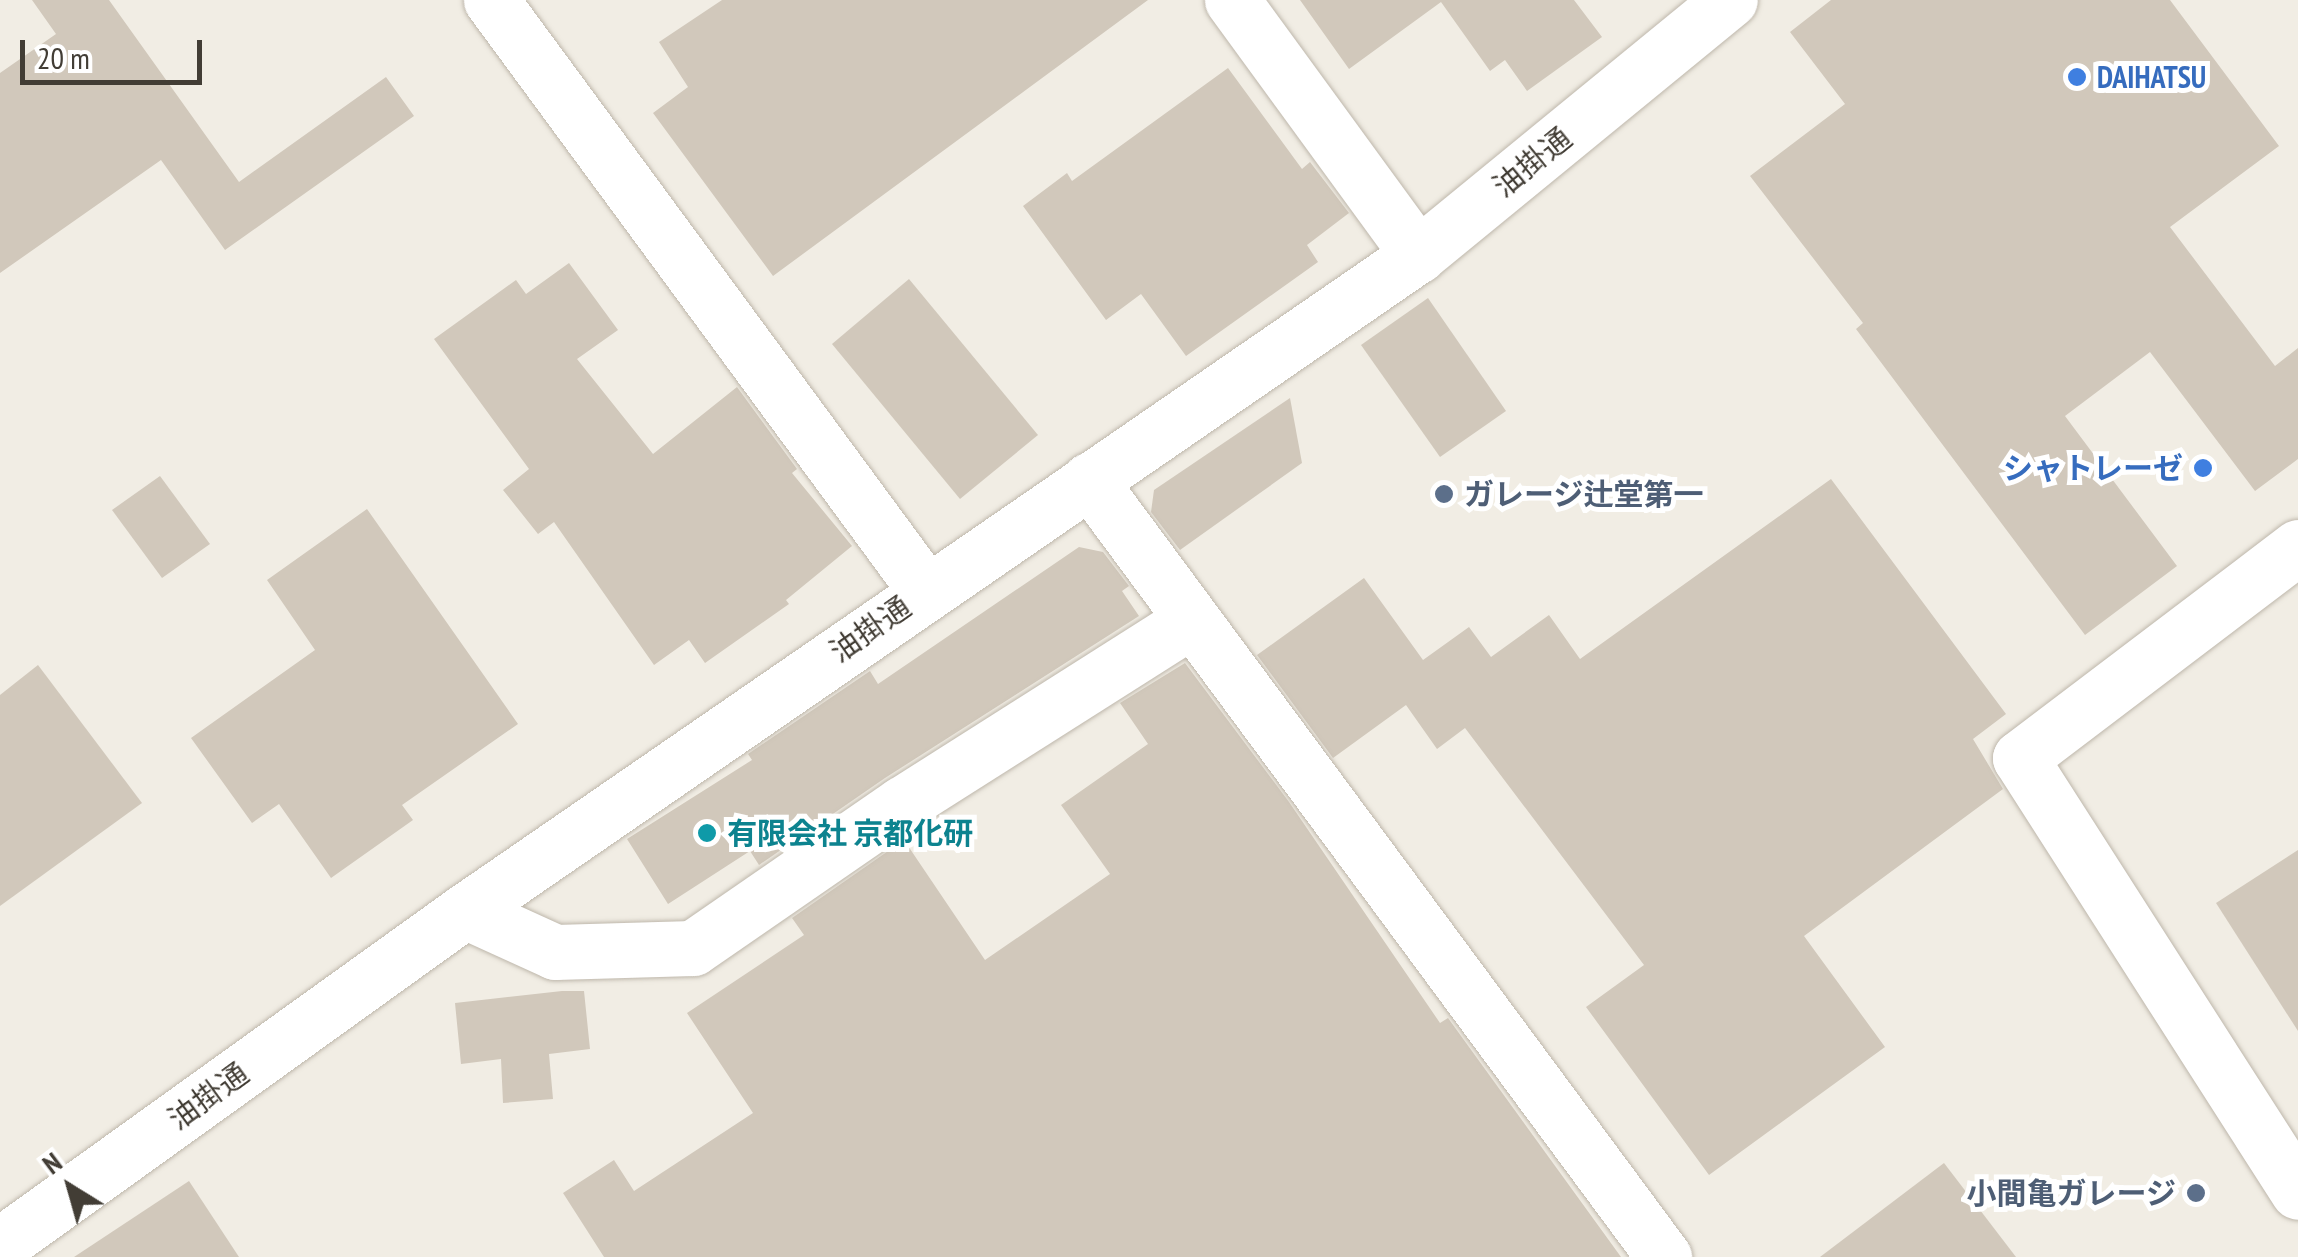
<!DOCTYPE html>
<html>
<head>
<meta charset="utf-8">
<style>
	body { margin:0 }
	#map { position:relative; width:2298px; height:1257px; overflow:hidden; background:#f1ede4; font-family:"PT Sans Narrow","Noto Sans JP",sans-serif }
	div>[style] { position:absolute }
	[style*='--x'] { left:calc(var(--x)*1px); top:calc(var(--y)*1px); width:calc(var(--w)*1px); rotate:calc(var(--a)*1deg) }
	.building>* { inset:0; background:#d1c8bb }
	.roads { filter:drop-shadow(0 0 2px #beb7ab) drop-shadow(0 0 2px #beb7ab) }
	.minor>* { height:55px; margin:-27.5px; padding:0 27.5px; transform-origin:27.5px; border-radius:27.5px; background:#fff }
	.tertiary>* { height:55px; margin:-27.5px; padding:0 27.5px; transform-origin:27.5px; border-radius:27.5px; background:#fff }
	.dots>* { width:28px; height:28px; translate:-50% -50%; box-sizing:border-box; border:5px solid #fff; border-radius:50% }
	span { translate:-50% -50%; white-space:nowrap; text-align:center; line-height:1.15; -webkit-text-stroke:10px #fff; paint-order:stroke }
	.shop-label { font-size:30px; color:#366cbe; font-weight:700 }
	.left { translate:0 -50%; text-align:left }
	.right { translate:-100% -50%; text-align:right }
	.street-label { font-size:30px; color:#423d35 }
	.service-label { font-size:30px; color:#4e5e75; font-weight:700 }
	.culture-label { font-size:30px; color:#0d838f; font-weight:700 }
	.north { position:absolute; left:20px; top:1137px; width:100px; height:100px; -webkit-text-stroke:8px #fff; paint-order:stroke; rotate:323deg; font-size:28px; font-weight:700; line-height:40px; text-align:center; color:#423d35 }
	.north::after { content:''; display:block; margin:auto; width:35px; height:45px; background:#423d35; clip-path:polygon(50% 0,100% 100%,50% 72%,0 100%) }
	.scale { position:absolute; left:20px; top:40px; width:182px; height:45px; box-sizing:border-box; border:5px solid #423d35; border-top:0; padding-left:12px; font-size:30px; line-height:35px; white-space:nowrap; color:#423d35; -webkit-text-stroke:8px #fff; paint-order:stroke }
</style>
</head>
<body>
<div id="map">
	<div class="building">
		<i style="clip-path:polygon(32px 0,109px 0,239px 182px,386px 77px,414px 116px,225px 250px,161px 160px,0 273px,0 73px,56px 34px)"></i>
		<i style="clip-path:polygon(722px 0,1148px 0,773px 276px,653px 113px,688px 87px,659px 42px)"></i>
		<i style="clip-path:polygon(1300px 0,1574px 0,1602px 37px,1527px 91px,1505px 60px,1490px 71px,1441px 2px,1349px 69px)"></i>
		<i style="clip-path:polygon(1831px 0,2170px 0,2279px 146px,2170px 227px,2275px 366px,2298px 348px,2298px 459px,2255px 491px,2150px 352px,2065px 416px,2177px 566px,2085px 635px,1856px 329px,1863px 323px,1750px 176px,1845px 104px,1790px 32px)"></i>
		<i style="clip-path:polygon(1228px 68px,1302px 169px,1310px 162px,1349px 213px,1307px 245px,1318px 262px,1186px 356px,1141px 294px,1106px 320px,1023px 206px,1067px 173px,1072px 181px)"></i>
		<i style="clip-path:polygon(569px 263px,618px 330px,577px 359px,653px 454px,737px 387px,797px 469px,792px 473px,852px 546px,786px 600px,789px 604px,705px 663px,689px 640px,654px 665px,554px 522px,538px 534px,503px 490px,529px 469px,434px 339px,516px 280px,526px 294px)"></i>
		<i style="clip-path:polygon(909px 279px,1038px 435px,960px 499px,832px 344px)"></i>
		<i style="clip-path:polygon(1428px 298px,1506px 411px,1440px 457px,1361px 345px)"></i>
		<i style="clip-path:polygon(1290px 398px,1302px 463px,1180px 550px,1151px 512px,1154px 490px)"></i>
		<i style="clip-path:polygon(160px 476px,210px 544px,162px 578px,112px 510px)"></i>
		<i style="clip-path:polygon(1831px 479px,2006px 714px,1973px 739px,2003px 789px,1804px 936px,1885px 1047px,1709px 1175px,1586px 1007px,1644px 965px,1465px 728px,1437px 749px,1406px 705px,1333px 758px,1257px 655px,1364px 578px,1423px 660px,1469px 627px,1491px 657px,1549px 615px,1580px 659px)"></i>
		<i style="clip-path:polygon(367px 509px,518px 724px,402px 805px,413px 820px,331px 878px,279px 804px,252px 823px,191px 738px,315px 650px,267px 580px)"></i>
		<i style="clip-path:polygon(1079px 547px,1103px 552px,1129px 586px,1122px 591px,1139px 616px,885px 778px,759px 865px,750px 851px,668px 904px,627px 839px,752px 760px,748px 754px,870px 671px,878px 684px)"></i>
		<i style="clip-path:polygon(1185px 663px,1289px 802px,1440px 1023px,1448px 1018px,1621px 1257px,604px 1257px,563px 1193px,614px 1160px,634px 1191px,753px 1113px,687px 1013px,804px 935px,792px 918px,904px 840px,985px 960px,1110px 874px,1061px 805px,1148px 744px,1120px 703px)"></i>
		<i style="clip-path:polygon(38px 665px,142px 803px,0 906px,0 695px)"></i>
		<i style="clip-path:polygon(2298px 850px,2298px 1031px,2216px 903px)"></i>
		<i style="clip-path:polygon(562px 991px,584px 991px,590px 1049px,549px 1054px,553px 1099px,503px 1103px,501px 1059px,461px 1064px,455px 1003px)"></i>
		<i style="clip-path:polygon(1944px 1163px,2016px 1257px,1820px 1257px)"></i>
		<i style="clip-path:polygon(189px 1181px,239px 1257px,74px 1257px)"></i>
	</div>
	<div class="roads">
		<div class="minor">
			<i style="--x:491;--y:0;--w:734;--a:53.65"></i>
			<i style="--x:1232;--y:0;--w:316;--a:53.9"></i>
			<i style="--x:1089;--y:480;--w:967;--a:53.5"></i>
			<i style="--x:2298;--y:547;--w:349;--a:142.8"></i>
			<i style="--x:2020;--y:758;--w:515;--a:57.36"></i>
			<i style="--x:465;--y:911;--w:99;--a:24.5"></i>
			<i style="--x:555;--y:952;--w:138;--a:-1.7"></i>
			<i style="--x:693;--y:948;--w:254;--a:-34.6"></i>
			<i style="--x:902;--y:804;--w:343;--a:-32.4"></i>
		</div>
		<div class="tertiary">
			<i style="--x:0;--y:1245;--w:573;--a:-35.69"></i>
			<i style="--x:465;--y:911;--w:1157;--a:-34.54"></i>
			<i style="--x:1418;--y:255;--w:403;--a:-39.3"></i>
		</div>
	</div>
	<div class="dots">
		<i style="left:2077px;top:77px;background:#3f7fe0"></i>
		<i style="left:2203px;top:468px;background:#3f7fe0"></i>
		<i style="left:1444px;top:494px;background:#5c6f8a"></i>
		<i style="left:707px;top:833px;background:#0f9aa8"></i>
		<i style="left:2196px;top:1193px;background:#5c6f8a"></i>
	</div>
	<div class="shop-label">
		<span class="left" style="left:2097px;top:77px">DAIHATSU</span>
		<span class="right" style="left:2183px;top:468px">シャトレーゼ</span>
	</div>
	<div class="street-label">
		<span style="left:1532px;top:162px;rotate:-39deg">油掛通</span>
		<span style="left:870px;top:629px;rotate:-35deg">油掛通</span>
		<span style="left:208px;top:1096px;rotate:-36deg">油掛通</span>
	</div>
	<div class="service-label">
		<span class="left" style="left:1464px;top:494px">ガレージ辻堂第一</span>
		<span class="right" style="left:2176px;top:1193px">小間亀ガレージ</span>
	</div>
	<div class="culture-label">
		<span class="left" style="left:727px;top:833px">有限会社 京都化研</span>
	</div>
	<div class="north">N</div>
	<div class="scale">20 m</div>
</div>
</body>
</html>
